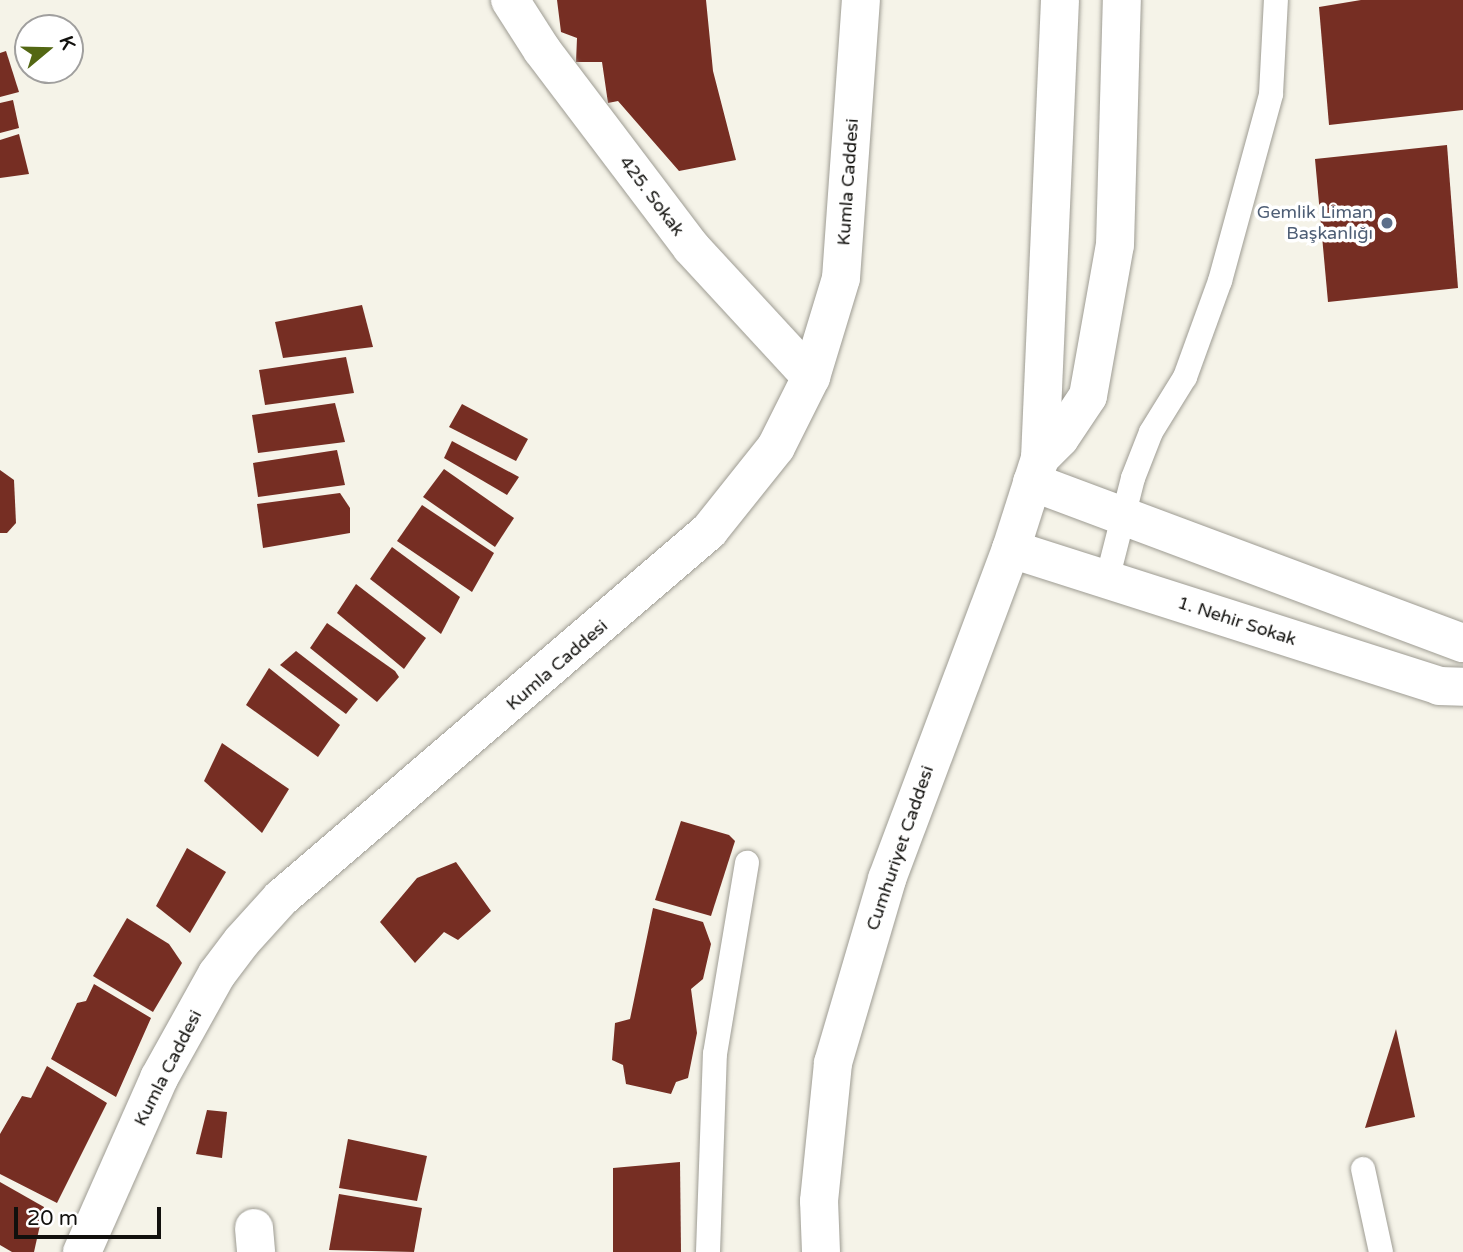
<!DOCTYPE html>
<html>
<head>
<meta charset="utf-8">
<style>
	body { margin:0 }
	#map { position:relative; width:1463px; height:1252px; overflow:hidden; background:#f5f3e8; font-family:"Varela Round",sans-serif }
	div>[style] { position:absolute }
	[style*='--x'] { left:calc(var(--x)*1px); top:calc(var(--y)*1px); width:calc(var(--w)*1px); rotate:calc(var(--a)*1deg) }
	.building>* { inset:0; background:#762e23 }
	.roads { filter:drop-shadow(0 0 2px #9e9c93) drop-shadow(0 0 2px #9e9c93) }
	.service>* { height:24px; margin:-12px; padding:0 12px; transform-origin:12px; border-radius:12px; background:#fff }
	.minor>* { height:38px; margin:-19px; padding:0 19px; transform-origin:19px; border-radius:19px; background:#fff }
	.tertiary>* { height:38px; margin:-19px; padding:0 19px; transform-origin:19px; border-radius:19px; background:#fff }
	.secondary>* { height:38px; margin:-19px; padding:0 19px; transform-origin:19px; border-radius:19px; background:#fff }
	.dots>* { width:19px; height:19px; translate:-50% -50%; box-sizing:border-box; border:4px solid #fff; border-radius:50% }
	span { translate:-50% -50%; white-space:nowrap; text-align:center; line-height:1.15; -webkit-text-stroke:7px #fff; paint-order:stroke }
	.street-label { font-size:18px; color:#11100d }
	.service-label { font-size:18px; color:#4e5e75 }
	.right { translate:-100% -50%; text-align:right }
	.north { position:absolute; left:14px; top:14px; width:70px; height:70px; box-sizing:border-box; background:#fff; border:2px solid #a09f9e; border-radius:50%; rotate:71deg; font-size:19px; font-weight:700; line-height:28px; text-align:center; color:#11100d }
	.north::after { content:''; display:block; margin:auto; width:24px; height:32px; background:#536713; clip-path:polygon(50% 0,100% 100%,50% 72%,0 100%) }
	.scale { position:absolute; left:14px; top:1207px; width:147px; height:32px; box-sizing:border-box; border:4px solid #11100d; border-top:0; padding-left:9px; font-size:21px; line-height:24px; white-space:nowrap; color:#11100d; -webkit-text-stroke:5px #fff; paint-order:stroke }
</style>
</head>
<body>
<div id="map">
	<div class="building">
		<i style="clip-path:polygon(557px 0,706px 0,713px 71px,736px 160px,679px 171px,618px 101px,608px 103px,602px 62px,576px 62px,577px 38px,561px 32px)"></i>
		<i style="clip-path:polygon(1361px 0,1463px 0,1463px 110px,1329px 125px,1319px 7px)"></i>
		<i style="clip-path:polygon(6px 51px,19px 92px,0 97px,0 53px)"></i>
		<i style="clip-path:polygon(13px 100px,19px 128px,0 133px,0 103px)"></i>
		<i style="clip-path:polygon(19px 134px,29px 174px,0 178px,0 140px)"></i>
		<i style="clip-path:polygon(1447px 145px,1458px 288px,1328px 302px,1315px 159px)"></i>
		<i style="clip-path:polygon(362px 305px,373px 347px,283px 358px,275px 322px)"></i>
		<i style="clip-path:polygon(346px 357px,354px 393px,265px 405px,259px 370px)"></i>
		<i style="clip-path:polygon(335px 403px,345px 442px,258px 453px,252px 415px)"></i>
		<i style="clip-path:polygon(462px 404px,528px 439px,516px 461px,449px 427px)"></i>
		<i style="clip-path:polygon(452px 441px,519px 477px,507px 495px,444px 458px)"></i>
		<i style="clip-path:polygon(337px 450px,345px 485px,258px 497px,253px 463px)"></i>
		<i style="clip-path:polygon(444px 469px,514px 518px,495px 547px,423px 497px)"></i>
		<i style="clip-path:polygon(0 470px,14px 480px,16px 523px,7px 533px,0 533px)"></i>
		<i style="clip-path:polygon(340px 493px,350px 508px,350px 533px,263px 548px,257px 504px)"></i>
		<i style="clip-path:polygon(422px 505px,494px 553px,472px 592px,397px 541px)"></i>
		<i style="clip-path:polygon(392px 547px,460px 597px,441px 634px,370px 579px)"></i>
		<i style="clip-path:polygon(356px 584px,426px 638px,404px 669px,337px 613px)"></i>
		<i style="clip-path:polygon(327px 623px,395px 671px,399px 677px,377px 702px,310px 648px)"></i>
		<i style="clip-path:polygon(296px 651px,358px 699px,346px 714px,280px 665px)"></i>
		<i style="clip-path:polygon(269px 668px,340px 725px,318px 757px,246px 705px)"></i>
		<i style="clip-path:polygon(222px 743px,289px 789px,262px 833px,204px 781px)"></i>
		<i style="clip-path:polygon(681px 821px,729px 835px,735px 841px,711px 916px,655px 900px)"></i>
		<i style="clip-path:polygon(187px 848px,226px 872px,190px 933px,156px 906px)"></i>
		<i style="clip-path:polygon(456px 862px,491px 911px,458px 940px,444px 932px,415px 963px,380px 922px,417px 878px)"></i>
		<i style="clip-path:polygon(653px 908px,703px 922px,711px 944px,703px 979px,691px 989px,697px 1033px,688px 1078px,676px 1082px,671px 1094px,626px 1084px,623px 1065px,612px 1060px,615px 1023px,630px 1019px)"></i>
		<i style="clip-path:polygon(127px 918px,169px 944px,182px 963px,153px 1012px,93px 976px)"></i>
		<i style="clip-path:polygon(94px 984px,151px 1018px,116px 1097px,51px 1059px,77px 1003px,86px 1001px)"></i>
		<i style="clip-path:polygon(1396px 1029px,1415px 1117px,1365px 1128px)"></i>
		<i style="clip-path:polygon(47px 1066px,107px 1103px,57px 1203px,0 1174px,0 1134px,22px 1096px,31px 1098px)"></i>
		<i style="clip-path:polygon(207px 1110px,227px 1112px,222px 1158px,196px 1154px)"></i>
		<i style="clip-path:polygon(348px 1139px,427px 1156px,417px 1201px,339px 1188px)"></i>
		<i style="clip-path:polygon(680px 1162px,681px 1252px,613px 1252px,613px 1168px)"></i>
		<i style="clip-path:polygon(0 1182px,44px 1207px,34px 1252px,12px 1252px,0 1245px)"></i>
		<i style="clip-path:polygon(339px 1194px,422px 1208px,414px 1252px,329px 1250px)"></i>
	</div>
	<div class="roads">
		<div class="service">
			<i style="--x:1107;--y:580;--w:105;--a:-75.7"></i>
			<i style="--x:1133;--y:478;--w:49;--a:-68.6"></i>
			<i style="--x:1151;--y:432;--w:65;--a:-58.3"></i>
			<i style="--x:1185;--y:377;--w:102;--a:-70"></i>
			<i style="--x:1220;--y:281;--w:194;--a:-74.7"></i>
			<i style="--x:1271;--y:94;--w:94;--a:-87"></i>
			<i style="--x:1363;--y:1169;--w:85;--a:77.8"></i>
			<i style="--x:708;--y:1252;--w:198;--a:-88"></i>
			<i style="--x:715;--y:1054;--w:194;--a:-80.5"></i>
		</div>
		<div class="minor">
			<i style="--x:510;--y:0;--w:59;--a:57.4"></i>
			<i style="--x:542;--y:50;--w:247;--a:52.9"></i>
			<i style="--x:691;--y:247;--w:177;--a:47.3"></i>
			<i style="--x:1032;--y:482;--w:460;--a:20.5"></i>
			<i style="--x:1011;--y:549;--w:449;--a:17.7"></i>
			<i style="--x:1439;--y:686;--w:24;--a:2"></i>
			<i style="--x:254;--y:1228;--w:24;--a:85"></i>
		</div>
		<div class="tertiary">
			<i style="--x:82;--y:1252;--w:190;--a:-66.1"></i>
			<i style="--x:159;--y:1078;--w:119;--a:-60.9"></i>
			<i style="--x:217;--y:974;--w:41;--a:-52.9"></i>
			<i style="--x:242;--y:941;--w:58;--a:-47.8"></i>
			<i style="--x:281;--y:898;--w:564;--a:-40.61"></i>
			<i style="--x:709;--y:531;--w:107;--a:-51.4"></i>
			<i style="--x:776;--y:447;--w:78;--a:-63.4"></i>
			<i style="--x:811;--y:377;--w:103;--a:-73.1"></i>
			<i style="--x:841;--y:278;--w:279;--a:-85.9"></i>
		</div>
		<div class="secondary">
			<i style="--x:1040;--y:458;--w:28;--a:-45"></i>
			<i style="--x:1060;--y:438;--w:50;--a:-56.3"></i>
			<i style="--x:1088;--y:396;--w:153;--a:-79.9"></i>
			<i style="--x:1115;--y:245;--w:245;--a:-88.4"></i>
			<i style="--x:821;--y:1252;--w:51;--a:-92.2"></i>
			<i style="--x:819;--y:1201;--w:139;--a:-84.2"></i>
			<i style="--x:833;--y:1063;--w:192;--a:-73.6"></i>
			<i style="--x:887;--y:879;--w:353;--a:-69.4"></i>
			<i style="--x:1011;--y:549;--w:96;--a:-72.3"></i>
			<i style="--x:1040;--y:458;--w:458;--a:-87.5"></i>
		</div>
	</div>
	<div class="dots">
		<i style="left:1387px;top:223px;background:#5c6f8a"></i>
	</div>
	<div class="street-label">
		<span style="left:848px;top:182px;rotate:-86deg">Kumla Caddesi</span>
		<span style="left:652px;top:196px;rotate:53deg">425. Sokak</span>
		<span style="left:1237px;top:621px;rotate:18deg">1. Nehir Sokak</span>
		<span style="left:557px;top:665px;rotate:-41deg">Kumla Caddesi</span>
		<span style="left:900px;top:848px;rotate:-71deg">Cumhuriyet Caddesi</span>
		<span style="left:168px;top:1068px;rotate:-63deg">Kumla Caddesi</span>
	</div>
	<div class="service-label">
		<span class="right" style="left:1373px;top:223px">Gemlik Liman<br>Başkanlığı</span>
	</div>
	<div class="north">K</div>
	<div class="scale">20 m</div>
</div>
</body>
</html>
